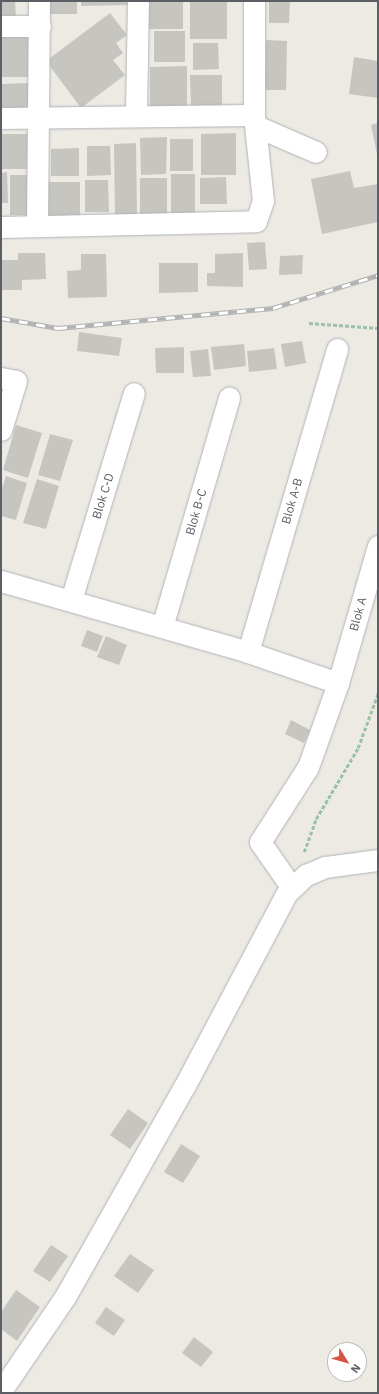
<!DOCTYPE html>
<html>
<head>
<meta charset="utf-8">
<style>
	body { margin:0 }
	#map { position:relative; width:379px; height:1394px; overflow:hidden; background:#eceae3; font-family:"IBM Plex Sans",sans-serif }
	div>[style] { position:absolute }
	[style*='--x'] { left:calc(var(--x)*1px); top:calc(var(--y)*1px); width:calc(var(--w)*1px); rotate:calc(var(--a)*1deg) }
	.building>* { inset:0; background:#c7c5c0 }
	.path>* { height:2.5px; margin-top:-1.25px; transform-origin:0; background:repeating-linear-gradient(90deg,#9cc1a9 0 4px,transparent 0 6px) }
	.roads { filter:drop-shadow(0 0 1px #b0b3b7) drop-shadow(0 0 1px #b0b3b7) }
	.street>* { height:21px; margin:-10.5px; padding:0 10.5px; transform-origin:10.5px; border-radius:10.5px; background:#fff }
	.rail>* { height:4.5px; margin-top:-2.25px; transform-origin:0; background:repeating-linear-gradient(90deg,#fff 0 9px,#b1b2b2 0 18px); box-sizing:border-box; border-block:1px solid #b1b2b2 }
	span { translate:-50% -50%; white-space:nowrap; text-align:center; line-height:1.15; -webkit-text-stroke:3px #fff; paint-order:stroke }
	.street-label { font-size:12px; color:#5b5e62 }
	.frame { position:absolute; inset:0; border:2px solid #5b5e62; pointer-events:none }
	.north { position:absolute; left:327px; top:1342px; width:40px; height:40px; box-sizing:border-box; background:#fff; border:1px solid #bdbfc0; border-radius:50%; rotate:127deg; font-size:11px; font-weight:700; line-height:16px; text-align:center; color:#5b5e62 }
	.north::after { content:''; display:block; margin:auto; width:14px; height:18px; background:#d5533f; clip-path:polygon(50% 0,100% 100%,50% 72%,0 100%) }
</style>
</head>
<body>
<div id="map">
	<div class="building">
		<i style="clip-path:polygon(1px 1px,15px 1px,16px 17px,1px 18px)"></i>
		<i style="clip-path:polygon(45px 1px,77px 1px,77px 14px,45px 14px)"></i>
		<i style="clip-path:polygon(81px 1px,128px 1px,128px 5px,81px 6px)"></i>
		<i style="clip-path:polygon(147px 1px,183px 1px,183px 29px,148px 29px)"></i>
		<i style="clip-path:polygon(190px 1px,227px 1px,227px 39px,190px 39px)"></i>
		<i style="clip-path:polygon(269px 1px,290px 1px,289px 23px,269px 23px)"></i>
		<i style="clip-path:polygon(110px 13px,127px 35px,116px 43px,123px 53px,113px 60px,125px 75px,81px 108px,46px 61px)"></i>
		<i style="clip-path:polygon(154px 31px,185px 31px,185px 62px,154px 62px)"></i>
		<i style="clip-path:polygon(1px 37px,28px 37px,29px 77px,1px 77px)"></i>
		<i style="clip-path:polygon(266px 40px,287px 41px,286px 90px,265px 90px)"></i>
		<i style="clip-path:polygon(193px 43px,218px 43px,219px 69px,193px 70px)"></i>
		<i style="clip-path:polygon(354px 57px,378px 61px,378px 98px,349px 94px)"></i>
		<i style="clip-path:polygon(187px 66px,187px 108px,150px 108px,150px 67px)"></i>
		<i style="clip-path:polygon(190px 75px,222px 75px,222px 109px,191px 109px)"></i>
		<i style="clip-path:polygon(29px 83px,29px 112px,1px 112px,1px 84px)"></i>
		<i style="clip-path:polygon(378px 123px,378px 154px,377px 154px,371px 125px)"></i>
		<i style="clip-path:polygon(236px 133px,236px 175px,201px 175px,201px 134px)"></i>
		<i style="clip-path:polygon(1px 134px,32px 134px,32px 169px,1px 169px)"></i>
		<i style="clip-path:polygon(167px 137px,166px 174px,141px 175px,140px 138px)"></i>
		<i style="clip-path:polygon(170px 139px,193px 139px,193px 171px,170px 171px)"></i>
		<i style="clip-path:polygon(136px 143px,137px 217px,115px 217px,114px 144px)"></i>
		<i style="clip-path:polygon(87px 146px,110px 146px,111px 175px,87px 176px)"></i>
		<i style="clip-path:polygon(79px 148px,79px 176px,51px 176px,51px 149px)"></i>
		<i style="clip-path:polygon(350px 171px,354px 188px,378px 184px,378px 222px,322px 234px,311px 179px)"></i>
		<i style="clip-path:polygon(7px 172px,8px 203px,1px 203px,1px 173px)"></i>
		<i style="clip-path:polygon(171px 174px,195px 174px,195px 220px,171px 220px)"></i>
		<i style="clip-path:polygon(10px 175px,33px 175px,33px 215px,10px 215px)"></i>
		<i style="clip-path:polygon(226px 177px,227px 204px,200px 204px,200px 178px)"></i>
		<i style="clip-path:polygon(140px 178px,167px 178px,167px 219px,140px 220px)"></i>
		<i style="clip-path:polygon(85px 180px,108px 180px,109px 212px,85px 212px)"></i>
		<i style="clip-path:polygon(47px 182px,80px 182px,80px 222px,47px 222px)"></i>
		<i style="clip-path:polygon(265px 242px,267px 269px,249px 270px,247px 243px)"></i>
		<i style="clip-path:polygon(18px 253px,45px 253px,46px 279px,22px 280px,22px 290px,1px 290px,1px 260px,18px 260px)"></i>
		<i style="clip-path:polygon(243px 253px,243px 287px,207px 286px,207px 273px,215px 273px,215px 254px)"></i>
		<i style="clip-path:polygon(81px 254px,106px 254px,107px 297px,68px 298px,67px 271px,81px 270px)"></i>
		<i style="clip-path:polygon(303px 255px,302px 274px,279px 275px,280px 256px)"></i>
		<i style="clip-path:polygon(159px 263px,198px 263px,198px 292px,159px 293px)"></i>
		<i style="clip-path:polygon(79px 332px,122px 338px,119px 356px,77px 351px)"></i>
		<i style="clip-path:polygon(302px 341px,306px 363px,285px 367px,281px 344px)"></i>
		<i style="clip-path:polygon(244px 344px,246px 366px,214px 370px,211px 347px)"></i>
		<i style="clip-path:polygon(184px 347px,184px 373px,156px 373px,155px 348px)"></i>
		<i style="clip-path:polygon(274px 348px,277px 369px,249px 372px,247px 351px)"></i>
		<i style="clip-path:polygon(208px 349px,211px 376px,193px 377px,190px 351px)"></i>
		<i style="clip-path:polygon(16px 425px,42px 433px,28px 478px,3px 470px)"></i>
		<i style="clip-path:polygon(50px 434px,73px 440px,60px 481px,38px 475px)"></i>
		<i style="clip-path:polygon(6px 476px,27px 483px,16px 520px,1px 516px,1px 491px)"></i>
		<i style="clip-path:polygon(37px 479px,59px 486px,46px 529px,23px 523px)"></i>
		<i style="clip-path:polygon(87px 630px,103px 636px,97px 652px,81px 646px)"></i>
		<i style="clip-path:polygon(106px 636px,127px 645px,119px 665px,97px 657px)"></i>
		<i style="clip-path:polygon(291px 720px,310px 730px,304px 743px,285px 734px)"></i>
		<i style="clip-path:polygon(128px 1109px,148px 1123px,130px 1149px,110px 1135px)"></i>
		<i style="clip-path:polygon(181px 1144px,200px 1156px,183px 1183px,164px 1172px)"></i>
		<i style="clip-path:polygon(51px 1245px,68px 1256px,50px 1282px,33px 1271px)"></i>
		<i style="clip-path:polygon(130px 1254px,154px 1270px,138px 1293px,114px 1276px)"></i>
		<i style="clip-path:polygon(16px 1290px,40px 1307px,17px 1341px,1px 1329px,1px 1312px)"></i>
		<i style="clip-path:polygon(106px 1307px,125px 1320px,114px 1336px,95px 1323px)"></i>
		<i style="clip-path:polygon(194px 1337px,213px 1352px,201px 1367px,182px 1353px)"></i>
	</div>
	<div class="path">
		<i style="--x:309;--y:323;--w:69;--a:4.1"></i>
		<i style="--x:304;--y:852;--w:35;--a:-70"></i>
		<i style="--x:316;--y:819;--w:82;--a:-59.4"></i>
		<i style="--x:358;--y:748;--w:59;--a:-70"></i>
	</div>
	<div class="roads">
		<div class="street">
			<i style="--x:1;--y:26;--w:39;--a:0"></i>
			<i style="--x:136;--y:114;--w:113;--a:-89"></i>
			<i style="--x:1;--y:118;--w:253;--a:-0.7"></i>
			<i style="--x:256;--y:126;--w:65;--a:23.4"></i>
			<i style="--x:37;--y:226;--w:225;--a:-89.5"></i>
			<i style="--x:1;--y:227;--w:255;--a:-1.3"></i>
			<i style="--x:256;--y:221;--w:21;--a:-71"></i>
			<i style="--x:263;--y:201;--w:86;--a:-96"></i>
			<i style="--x:254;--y:115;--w:114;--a:-90"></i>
			<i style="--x:1;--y:378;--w:15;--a:11"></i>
			<i style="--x:16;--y:381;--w:51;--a:107"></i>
			<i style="--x:1;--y:581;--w:257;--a:16"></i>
			<i style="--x:248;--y:652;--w:95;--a:19"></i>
			<i style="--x:71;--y:600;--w:216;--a:-73.1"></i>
			<i style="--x:162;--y:627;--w:239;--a:-73.7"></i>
			<i style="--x:248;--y:652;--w:316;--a:-73.6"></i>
			<i style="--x:292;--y:888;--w:56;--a:-124.8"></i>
			<i style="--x:260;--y:842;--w:89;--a:-57.4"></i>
			<i style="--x:308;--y:767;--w:89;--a:-70.3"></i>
			<i style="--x:338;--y:683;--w:143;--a:-73.7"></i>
			<i style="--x:1;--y:1391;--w:114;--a:-55.8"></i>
			<i style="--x:65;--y:1297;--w:241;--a:-60.5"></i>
			<i style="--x:184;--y:1087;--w:218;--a:-62.1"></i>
			<i style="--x:286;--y:894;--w:28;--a:-44"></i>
			<i style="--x:306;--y:875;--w:21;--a:-23"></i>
			<i style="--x:325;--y:867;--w:53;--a:-7.5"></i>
		</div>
	</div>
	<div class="rail">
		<i style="--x:1;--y:318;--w:58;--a:10"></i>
		<i style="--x:58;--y:328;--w:216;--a:-5.3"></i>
		<i style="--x:273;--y:308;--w:110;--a:-17.4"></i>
	</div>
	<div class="street-label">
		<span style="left:103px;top:496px;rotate:-73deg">Blok C-D</span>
		<span style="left:292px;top:501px;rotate:-74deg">Blok A-B</span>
		<span style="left:196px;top:512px;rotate:-74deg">Blok B-C</span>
		<span style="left:358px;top:614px;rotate:-74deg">Blok A</span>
	</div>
	<div class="frame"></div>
	<div class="north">N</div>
</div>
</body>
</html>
